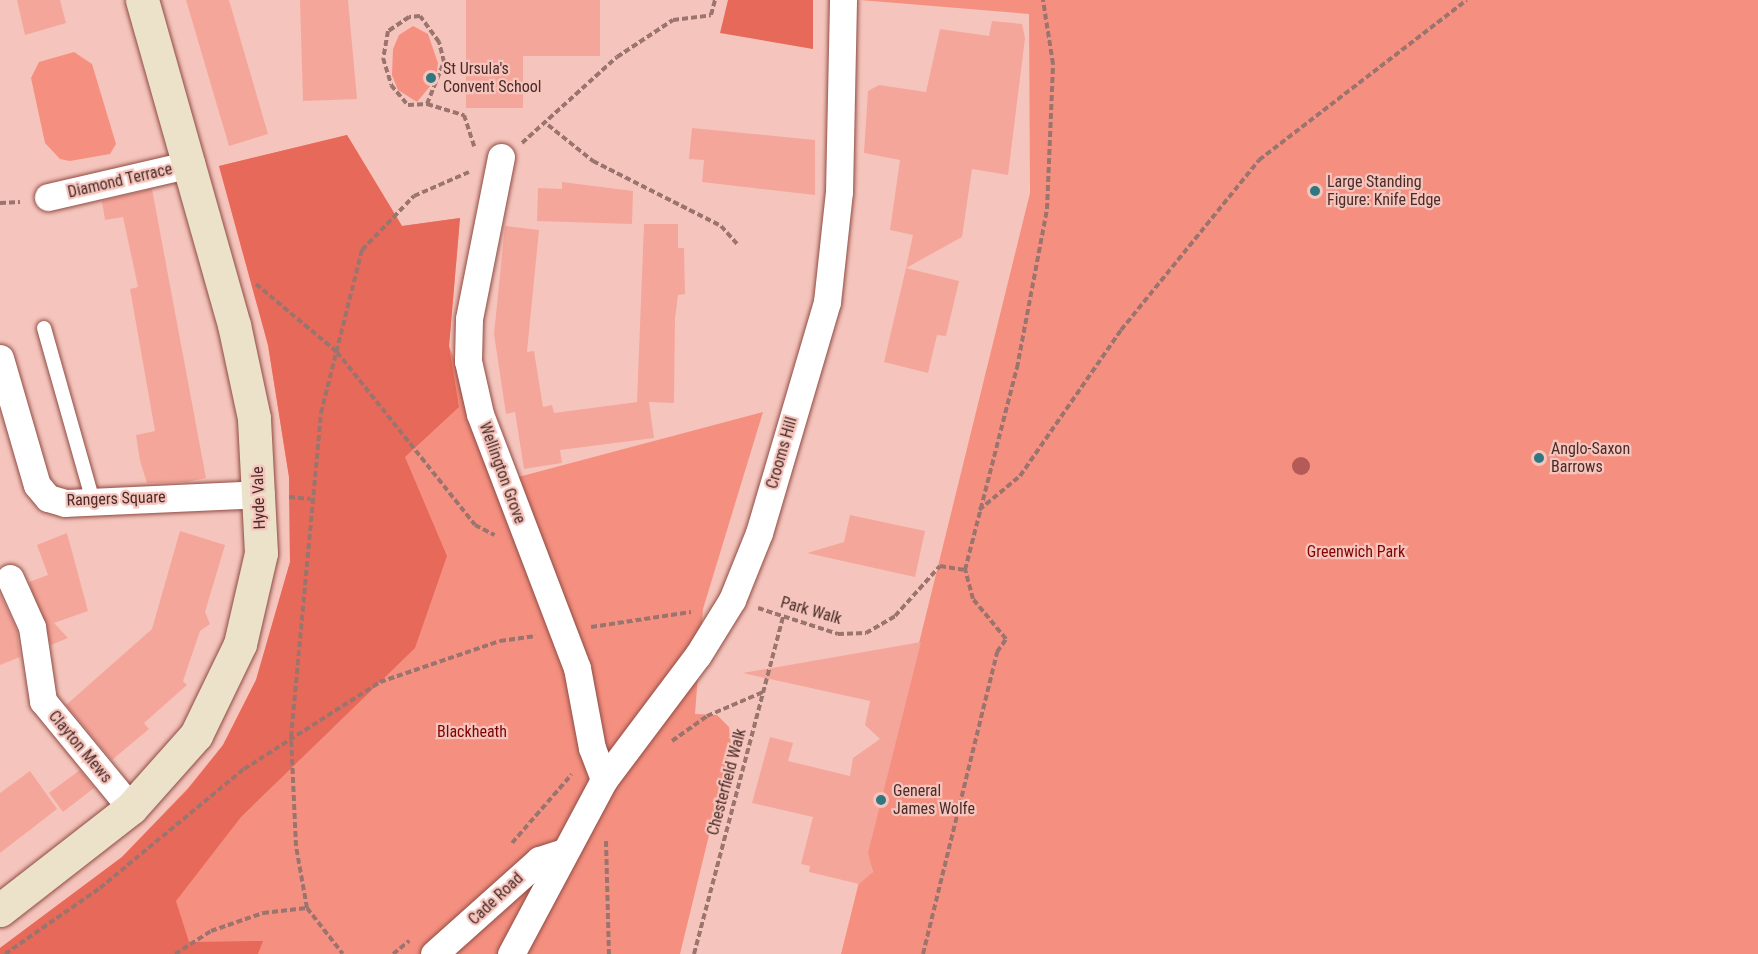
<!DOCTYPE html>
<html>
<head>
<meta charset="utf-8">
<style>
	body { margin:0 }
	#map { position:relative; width:1758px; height:954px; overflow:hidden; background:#f5c5bd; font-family:"Roboto Condensed",sans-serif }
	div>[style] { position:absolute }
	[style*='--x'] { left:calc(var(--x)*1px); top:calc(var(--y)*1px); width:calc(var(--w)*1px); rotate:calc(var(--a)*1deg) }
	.green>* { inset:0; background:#f59081 }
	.forest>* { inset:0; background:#e76959 }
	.building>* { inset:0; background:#f5a69a }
	.path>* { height:4px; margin-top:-2px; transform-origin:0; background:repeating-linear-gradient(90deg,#9b746e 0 6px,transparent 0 9px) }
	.roads { filter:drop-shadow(0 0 2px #904b42) drop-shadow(0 0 2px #904b42) }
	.service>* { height:14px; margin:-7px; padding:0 7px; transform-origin:7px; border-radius:7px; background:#fff }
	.minor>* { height:27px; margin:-13.5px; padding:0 13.5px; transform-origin:13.5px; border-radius:13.5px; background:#fff }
	.secondary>* { height:33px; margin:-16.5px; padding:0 16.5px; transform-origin:16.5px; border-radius:16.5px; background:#ebe2c9 }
	.trees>* { width:18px; height:18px; margin:-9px; border-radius:50%; background:#b55b57 }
	.dots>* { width:16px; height:16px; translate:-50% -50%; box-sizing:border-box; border:3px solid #f5c5bd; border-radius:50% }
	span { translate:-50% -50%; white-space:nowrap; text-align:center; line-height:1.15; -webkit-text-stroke:4.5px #f5c5bd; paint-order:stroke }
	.poi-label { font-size:16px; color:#4a2b27 }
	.left { translate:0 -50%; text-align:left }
	.street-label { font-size:16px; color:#4a2b27 }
	.park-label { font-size:16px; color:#800403 }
</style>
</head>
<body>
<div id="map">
	<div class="green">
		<i style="clip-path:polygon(860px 0,1758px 0,1758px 954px,841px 954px,859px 882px,873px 872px,867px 854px,1030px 193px,1029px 14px)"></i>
		<i style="clip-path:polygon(413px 26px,428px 34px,438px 63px,436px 79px,417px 102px,398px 90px,392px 75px,393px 49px,399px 35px)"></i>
		<i style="clip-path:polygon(74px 52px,92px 64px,116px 144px,110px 154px,70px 161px,60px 159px,45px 143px,31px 78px,39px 62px)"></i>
		<i style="clip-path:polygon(347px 135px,402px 226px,460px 218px,449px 346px,503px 481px,763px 412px,703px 609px,695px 714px,717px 715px,729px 727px,731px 745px,680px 954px,0 954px,0 948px,122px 857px,188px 788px,223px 745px,256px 680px,290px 562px,289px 477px,268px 345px,219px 166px)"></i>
	</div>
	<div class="forest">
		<i style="clip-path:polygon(728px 0,813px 0,813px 49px,720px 33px)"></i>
		<i style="clip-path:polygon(347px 135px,402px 226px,460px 218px,449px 346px,459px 407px,405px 457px,447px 556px,415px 648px,241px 817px,176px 901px,189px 942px,263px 941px,258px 954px,0 954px,0 948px,122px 857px,188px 789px,223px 745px,256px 680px,290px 562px,289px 477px,268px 345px,219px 166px)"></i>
	</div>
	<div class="building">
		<i style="clip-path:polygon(17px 0,60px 0,66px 23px,25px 35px)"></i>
		<i style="clip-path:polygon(186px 0,229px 0,268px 134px,229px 146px)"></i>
		<i style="clip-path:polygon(300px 0,348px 0,357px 99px,303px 101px)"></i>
		<i style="clip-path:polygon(466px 0,600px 0,600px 56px,523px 56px,523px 108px,466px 108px)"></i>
		<i style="clip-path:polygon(992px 21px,1022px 24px,1025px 38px,1008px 175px,972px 169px,962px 237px,906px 268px,913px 235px,890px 230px,900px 160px,864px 153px,868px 91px,879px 85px,926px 92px,940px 29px,989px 36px)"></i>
		<i style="clip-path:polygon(692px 128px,815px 140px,815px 195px,702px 182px,704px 160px,689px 159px)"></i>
		<i style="clip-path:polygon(562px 182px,633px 191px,632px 224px,537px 221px,538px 188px,562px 189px)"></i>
		<i style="clip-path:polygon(152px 189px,206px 478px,187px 482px,147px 483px,140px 461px,136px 435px,155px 431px,130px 289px,138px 287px,123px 217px,105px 220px,102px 201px)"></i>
		<i style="clip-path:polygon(644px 224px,678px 224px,678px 248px,684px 248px,685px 294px,678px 295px,675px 319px,674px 403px,649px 402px,654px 438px,560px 450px,562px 463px,524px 469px,515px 412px,506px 414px,494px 334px,505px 226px,539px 230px,527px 352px,534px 351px,543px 407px,552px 405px,554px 413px,637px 402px)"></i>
		<i style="clip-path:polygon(906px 268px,959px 281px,946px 336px,937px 335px,928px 373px,884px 362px)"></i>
		<i style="clip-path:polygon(850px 515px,925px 531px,915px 577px,807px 553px,844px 542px)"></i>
		<i style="clip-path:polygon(180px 531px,225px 545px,205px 612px,210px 624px,200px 631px,183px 681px,187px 685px,144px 723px,149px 729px,112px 760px,66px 705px,152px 629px)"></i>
		<i style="clip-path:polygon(67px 533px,88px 611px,54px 623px,68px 638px,51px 645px,29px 582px,48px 575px,37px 545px)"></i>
		<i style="clip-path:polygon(0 594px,17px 631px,20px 657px,0 665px)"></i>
		<i style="clip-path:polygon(921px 642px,868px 853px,873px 872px,859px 884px,809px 872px,810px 866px,801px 864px,813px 817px,752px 803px,770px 737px,793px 743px,788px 761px,850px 776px,853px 758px,880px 739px,865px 725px,870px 701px,743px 673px)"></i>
		<i style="clip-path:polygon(80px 770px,94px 788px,63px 812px,49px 793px)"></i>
		<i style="clip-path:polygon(30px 771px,57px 809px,0 853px,0 793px)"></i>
	</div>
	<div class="path">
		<i style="--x:427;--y:104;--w:45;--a:-68"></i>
		<i style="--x:444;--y:62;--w:21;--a:-104"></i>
		<i style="--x:439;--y:42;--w:32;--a:-126"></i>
		<i style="--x:420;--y:16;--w:11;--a:175"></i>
		<i style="--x:409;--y:17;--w:25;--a:146"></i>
		<i style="--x:388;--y:31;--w:27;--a:100"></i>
		<i style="--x:383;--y:58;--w:28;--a:73"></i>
		<i style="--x:391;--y:85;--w:26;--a:50"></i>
		<i style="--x:408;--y:105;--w:19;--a:-3"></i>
		<i style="--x:427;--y:104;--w:39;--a:17"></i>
		<i style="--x:464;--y:115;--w:33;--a:72"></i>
		<i style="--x:548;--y:125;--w:58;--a:38.7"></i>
		<i style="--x:593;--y:161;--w:144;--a:26.9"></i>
		<i style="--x:721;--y:226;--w:24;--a:48"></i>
		<i style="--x:522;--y:143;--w:128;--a:-42.2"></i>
		<i style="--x:617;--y:57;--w:67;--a:-33.5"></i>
		<i style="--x:673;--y:20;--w:38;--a:-7"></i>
		<i style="--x:711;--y:15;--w:16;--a:-75"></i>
		<i style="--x:0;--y:203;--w:20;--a:-3"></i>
		<i style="--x:256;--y:284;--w:106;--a:40"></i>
		<i style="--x:337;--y:352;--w:221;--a:51.4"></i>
		<i style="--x:475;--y:525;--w:22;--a:27"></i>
		<i style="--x:289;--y:497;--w:22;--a:5"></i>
		<i style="--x:979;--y:510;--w:53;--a:-39.7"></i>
		<i style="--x:1020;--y:476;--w:178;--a:-55.3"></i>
		<i style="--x:1121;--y:330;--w:219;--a:-50.9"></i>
		<i style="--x:1259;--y:160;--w:262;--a:-37.6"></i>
		<i style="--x:758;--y:608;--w:84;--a:18"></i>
		<i style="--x:838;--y:634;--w:28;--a:-2"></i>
		<i style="--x:866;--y:633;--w:34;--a:-30"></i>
		<i style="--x:895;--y:616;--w:67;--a:-48"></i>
		<i style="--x:940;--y:566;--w:25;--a:9"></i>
		<i style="--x:591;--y:627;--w:101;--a:-8.5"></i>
		<i style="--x:672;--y:741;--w:43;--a:-35.5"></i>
		<i style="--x:707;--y:716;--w:61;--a:-23.2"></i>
		<i style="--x:606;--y:841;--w:113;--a:88.5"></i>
		<i style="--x:512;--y:843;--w:91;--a:-49"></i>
		<i style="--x:307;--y:908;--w:63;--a:-100.1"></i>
		<i style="--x:296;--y:846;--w:109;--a:-92.6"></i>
		<i style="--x:291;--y:737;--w:325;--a:-84.7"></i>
		<i style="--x:321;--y:413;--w:168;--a:-75.9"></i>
		<i style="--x:362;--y:250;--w:75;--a:-46.1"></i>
		<i style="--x:414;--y:196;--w:60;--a:-23.6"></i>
		<i style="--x:5;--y:954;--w:116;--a:-34.8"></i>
		<i style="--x:100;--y:888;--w:187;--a:-39.6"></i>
		<i style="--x:244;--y:769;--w:161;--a:-32.6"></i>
		<i style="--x:380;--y:682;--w:127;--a:-18.9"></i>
		<i style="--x:500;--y:641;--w:36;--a:-8"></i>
		<i style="--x:175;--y:954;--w:43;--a:-32.6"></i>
		<i style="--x:211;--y:931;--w:55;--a:-19.1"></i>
		<i style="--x:263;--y:913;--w:44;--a:-6.5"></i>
		<i style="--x:307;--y:908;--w:58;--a:52"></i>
		<i style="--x:393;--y:954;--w:21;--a:-39"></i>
		<i style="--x:694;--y:954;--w:350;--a:-75.2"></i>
		<i style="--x:923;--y:954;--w:311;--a:-76.2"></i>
		<i style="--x:997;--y:652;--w:16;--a:-55"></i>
		<i style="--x:1006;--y:639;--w:52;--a:-129.5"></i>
		<i style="--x:973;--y:599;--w:30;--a:-105"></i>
		<i style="--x:965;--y:570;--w:209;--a:-75.6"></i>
		<i style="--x:1017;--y:368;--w:162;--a:-79.3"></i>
		<i style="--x:1047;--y:209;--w:145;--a:-87.6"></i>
		<i style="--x:1053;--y:64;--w:65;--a:-98.9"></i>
	</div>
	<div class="roads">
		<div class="service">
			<i style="--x:44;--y:328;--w:180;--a:74.2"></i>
		</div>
		<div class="minor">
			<i style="--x:501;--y:157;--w:165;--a:101.2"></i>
			<i style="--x:469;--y:319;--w:42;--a:91.4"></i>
			<i style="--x:468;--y:361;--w:54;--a:77.2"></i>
			<i style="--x:480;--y:414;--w:272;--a:69.1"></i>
			<i style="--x:577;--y:668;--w:81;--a:79.4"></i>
			<i style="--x:592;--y:748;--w:34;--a:69"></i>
			<i style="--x:48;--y:197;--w:147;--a:-13"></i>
			<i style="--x:0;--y:358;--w:132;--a:73.8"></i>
			<i style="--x:37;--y:485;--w:17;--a:50"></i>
			<i style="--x:48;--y:498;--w:18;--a:16"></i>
			<i style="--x:65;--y:503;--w:196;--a:-2.6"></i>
			<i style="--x:10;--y:578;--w:54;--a:65.8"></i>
			<i style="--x:32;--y:627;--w:75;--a:81.5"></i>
			<i style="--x:43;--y:701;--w:139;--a:50.6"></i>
			<i style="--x:434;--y:954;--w:141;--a:-41.8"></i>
			<i style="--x:539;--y:860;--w:26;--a:-18"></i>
			<i style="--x:511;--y:954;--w:197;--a:-61.9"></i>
			<i style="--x:604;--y:780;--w:156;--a:-53.1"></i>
			<i style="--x:698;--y:655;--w:65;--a:-58.3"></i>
			<i style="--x:732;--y:600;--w:72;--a:-68.1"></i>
			<i style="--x:759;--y:533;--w:241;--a:-73.6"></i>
			<i style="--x:827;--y:302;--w:111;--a:-83.8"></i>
			<i style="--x:839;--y:192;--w:192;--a:-88.8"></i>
		</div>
		<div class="secondary">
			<i style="--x:0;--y:910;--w:166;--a:-37.9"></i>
			<i style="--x:131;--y:808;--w:98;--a:-48.3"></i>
			<i style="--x:196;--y:735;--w:101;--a:-64.2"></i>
			<i style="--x:240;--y:644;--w:93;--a:-77"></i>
			<i style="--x:261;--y:553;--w:135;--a:-93"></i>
			<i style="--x:254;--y:418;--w:95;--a:-102.1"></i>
			<i style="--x:234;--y:325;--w:338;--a:-105.8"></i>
		</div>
	</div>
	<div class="trees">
		<i style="left:1301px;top:466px"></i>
	</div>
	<div class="dots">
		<i style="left:431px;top:78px;background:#307782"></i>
		<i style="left:1315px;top:191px;background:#307782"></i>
		<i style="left:1539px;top:458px;background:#307782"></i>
		<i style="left:881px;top:800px;background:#307782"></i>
	</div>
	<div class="poi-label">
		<span class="left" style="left:443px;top:78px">St Ursula's<br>Convent School</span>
		<span class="left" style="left:1327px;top:191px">Large Standing<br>Figure: Knife Edge</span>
		<span class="left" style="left:1551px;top:458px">Anglo-Saxon<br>Barrows</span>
		<span class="left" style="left:893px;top:800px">General<br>James Wolfe</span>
	</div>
	<div class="street-label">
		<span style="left:120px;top:181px;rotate:-13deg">Diamond Terrace</span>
		<span style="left:782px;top:453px;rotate:-74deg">Crooms Hill</span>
		<span style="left:502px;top:473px;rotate:70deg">Wellington Grove</span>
		<span style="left:259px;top:498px;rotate:-92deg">Hyde Vale</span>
		<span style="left:116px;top:499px;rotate:-2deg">Rangers Square</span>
		<span style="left:811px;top:611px;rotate:16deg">Park Walk</span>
		<span style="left:80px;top:747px;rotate:50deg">Clayton Mews</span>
		<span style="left:727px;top:782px;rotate:-75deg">Chesterfield Walk</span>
		<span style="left:496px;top:899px;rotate:-43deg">Cade Road</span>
	</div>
	<div class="park-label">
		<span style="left:1356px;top:552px">Greenwich Park</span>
		<span style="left:472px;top:732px">Blackheath</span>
	</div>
</div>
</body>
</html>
